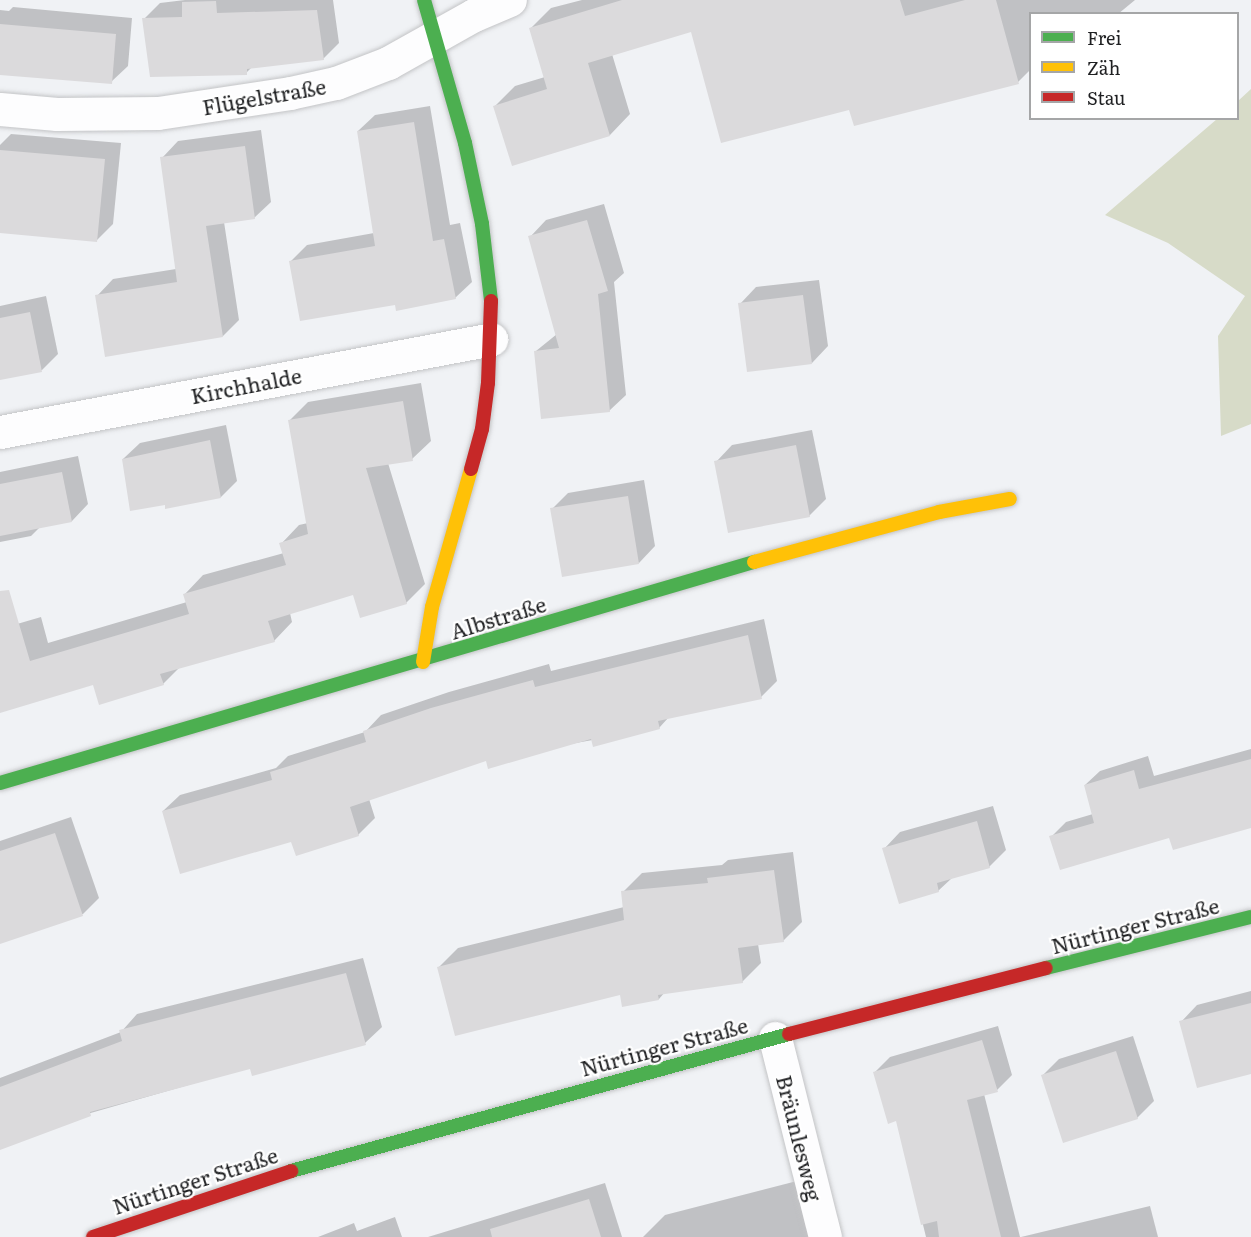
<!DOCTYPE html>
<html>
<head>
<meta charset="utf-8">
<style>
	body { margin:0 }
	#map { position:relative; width:1251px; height:1237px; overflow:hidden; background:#f0f2f5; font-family:Literata,serif }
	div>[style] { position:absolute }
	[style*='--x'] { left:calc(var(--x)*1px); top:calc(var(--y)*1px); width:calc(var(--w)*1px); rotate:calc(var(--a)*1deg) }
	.green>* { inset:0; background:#d7dbc8 }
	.shadow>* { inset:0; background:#0003 }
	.building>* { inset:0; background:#dbdadc }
	.roads { filter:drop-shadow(0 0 2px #c3c4c6) drop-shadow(0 0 2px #c3c4c6) }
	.street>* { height:33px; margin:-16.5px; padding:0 16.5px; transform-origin:16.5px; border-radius:16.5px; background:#fdfdfe }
	.fast>* { height:14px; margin:-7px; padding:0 7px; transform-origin:7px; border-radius:7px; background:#4caf50 }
	.slow>* { height:14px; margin:-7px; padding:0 7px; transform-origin:7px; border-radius:7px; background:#ffc107 }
	.jam>* { height:14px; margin:-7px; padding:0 7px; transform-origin:7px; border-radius:7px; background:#c62828 }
	span { translate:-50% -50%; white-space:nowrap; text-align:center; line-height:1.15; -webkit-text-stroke:4.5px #fff; paint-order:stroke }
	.street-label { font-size:21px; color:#1f2022 }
	.legend { position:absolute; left:1029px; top:12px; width:210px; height:108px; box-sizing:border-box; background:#fff; border:2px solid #a5a6a7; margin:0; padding:8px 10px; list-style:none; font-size:18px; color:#1f2022 }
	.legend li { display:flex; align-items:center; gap:12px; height:30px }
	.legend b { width:30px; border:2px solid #a5a6a7 }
</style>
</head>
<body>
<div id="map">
	<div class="green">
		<i style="clip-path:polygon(1251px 89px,1251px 424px,1221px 436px,1218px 336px,1245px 296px,1168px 243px,1105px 215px,1217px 119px,1238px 118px,1238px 101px)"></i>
	</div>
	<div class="shadow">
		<i style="clip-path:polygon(185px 0,333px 0,339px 43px,323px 59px,252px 67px,246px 73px,144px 19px,160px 3px)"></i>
		<i style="clip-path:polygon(582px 0,1135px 0,1118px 14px,1030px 14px,1030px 70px,1018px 82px,850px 108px,692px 31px,612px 54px,630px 114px,610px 135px,495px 106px,515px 86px,545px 77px,530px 29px,551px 8px)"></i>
		<i style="clip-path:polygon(13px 7px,132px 18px,128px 66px,111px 82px,0 74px,0 10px,9px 11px)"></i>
		<i style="clip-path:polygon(430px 106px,450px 225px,460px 223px,472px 282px,455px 298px,396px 303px,291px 261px,307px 245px,374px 233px,358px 131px,375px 115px)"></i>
		<i style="clip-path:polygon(261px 130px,271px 202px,254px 218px,224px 222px,239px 320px,223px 336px,97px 296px,113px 279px,176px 269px,162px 158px,178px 141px)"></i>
		<i style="clip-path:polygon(11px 134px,121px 143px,113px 224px,97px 240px,0 231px,0 145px)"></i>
		<i style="clip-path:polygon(604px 204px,624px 273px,614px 282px,626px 395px,609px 411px,536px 351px,557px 334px,530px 237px,546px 220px)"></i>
		<i style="clip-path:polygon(819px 280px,828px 346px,812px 363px,740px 304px,756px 287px)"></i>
		<i style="clip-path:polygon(46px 296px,58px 354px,42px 370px,0 378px,0 306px)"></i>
		<i style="clip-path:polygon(421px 383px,431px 441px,412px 459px,388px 463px,425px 584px,406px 603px,354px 593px,290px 613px,292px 622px,274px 641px,180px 667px,163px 684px,94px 683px,0 711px,0 629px,41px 617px,48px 643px,187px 602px,185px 594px,203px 575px,284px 553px,281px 544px,299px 525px,308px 523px,290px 420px,308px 402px)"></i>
		<i style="clip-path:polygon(226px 425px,237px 481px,221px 497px,166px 503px,123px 459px,140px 443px)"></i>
		<i style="clip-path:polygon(812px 430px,826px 499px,809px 516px,716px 462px,732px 445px)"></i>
		<i style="clip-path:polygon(78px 456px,88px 504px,72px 521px,41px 526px,31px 536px,0 542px,0 472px)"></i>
		<i style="clip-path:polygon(644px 480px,655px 546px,639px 563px,552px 509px,568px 493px)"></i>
		<i style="clip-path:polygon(764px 619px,777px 681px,761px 697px,669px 717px,659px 728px,487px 759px,369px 799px,375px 818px,358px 835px,292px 840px,163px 811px,180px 795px,276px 768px,288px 756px,365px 732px,381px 715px,449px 692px,549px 664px,551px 671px)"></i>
		<i style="clip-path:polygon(1251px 749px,1251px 825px,1171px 836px,1051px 837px,1066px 822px,1093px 814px,1085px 785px,1100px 771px,1148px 756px,1154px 776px)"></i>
		<i style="clip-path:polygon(993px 806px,1006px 850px,989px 867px,952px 878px,938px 891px,884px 849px,900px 832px)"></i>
		<i style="clip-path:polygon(71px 817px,99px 898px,83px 914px,0 943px,0 841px)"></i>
		<i style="clip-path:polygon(793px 852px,802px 922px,783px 941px,758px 944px,761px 963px,742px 982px,665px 992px,659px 999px,439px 967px,458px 948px,624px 907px,623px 892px,642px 873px,722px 865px,728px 860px)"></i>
		<i style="clip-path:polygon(363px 958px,382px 1027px,365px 1043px,251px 1067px,0 1139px,0 1078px,121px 1032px,137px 1014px)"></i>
		<i style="clip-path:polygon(1251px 991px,1251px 1073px,1181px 1022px,1197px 1005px)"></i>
		<i style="clip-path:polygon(998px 1026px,1012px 1075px,997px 1090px,984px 1094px,1020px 1237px,926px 1237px,897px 1119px,874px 1073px,890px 1057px)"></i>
		<i style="clip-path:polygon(1133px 1036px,1154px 1101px,1137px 1118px,1043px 1075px,1059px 1059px)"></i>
		<i style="clip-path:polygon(797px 1181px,812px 1237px,643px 1237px,665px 1215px)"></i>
		<i style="clip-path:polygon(605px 1183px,622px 1237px,428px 1237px)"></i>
		<i style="clip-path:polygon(1150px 1206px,1158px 1237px,1021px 1237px)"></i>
		<i style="clip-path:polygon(395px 1217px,402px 1237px,318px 1237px,354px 1223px,357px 1231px)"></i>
	</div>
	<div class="building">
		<i style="clip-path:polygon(622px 0,900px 0,905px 16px,965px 0,996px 0,1019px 84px,854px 126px,849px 110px,721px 143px,691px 32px,588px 63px,610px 136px,512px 166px,493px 106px,547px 89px,529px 28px)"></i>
		<i style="clip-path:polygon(216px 1px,217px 13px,317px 10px,324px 60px,247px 69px,247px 75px,150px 77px,142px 18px,182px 17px,182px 2px)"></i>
		<i style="clip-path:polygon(0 24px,116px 34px,112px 84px,0 75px)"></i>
		<i style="clip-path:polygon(414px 122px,433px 241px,444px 239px,456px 299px,396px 311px,395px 305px,300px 321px,289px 261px,375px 246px,357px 131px)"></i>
		<i style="clip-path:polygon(245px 146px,255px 219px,206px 226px,223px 337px,105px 357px,95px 295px,177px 282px,160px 157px)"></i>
		<i style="clip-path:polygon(0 150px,105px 159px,97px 242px,0 233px)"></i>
		<i style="clip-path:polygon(587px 220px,608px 291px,598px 294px,610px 412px,541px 419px,534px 351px,559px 348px,528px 236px)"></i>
		<i style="clip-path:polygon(803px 295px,812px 364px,747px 372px,738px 303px)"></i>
		<i style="clip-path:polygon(30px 312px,42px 372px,0 380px,0 318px)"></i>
		<i style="clip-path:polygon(403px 401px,413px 461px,366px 468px,407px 604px,360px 618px,353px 595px,268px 621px,275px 642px,160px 674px,164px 685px,99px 705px,93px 685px,0 713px,0 591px,9px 590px,30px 661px,189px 614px,183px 594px,286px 565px,279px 543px,308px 534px,288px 420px)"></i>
		<i style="clip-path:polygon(210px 440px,221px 498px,165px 509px,165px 505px,130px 511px,122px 459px)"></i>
		<i style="clip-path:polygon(796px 445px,810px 517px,728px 533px,714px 461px)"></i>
		<i style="clip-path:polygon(62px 472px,72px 522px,0 536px,0 484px)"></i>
		<i style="clip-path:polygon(628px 496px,639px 564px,562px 577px,550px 508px)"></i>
		<i style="clip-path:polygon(748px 635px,762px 699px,658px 721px,660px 729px,593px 747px,591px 739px,488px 769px,486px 761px,350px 807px,359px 836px,296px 856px,291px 842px,180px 874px,162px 811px,272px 780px,270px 772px,366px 742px,363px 731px,431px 708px,533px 680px,535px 687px)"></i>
		<i style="clip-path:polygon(1251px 759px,1251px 828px,1173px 850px,1169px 838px,1060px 870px,1049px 836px,1094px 823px,1084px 785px,1134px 770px,1139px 789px)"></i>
		<i style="clip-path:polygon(977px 821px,990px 868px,937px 883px,939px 892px,899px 904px,882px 848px)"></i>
		<i style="clip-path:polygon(55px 833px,83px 916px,0 944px,0 851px)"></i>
		<i style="clip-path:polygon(774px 870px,784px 942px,738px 948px,743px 983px,658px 995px,659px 1000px,622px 1007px,620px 995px,455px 1036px,437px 967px,624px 920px,621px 891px,708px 883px,707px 878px)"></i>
		<i style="clip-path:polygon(346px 973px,366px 1045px,252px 1076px,250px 1069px,90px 1112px,91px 1116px,0 1150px,0 1087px,122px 1041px,119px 1030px)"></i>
		<i style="clip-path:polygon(1251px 1003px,1251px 1074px,1197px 1088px,1179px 1021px)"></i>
		<i style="clip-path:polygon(982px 1040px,998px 1092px,967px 1100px,1001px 1237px,939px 1237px,937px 1221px,921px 1225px,896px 1121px,888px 1124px,873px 1072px)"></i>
		<i style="clip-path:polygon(1116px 1051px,1138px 1119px,1063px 1143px,1041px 1075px)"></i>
		<i style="clip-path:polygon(589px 1199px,601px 1237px,492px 1237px,490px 1229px)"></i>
	</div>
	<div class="roads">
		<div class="street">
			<i style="--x:0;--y:109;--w:57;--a:5"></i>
			<i style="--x:57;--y:114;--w:101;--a:-0.6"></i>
			<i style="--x:158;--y:113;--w:134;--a:-8.6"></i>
			<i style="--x:290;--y:93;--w:47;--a:-12.3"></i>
			<i style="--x:336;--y:83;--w:56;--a:-21"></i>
			<i style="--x:388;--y:63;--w:98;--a:-29.2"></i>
			<i style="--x:474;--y:15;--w:39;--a:-23"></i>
			<i style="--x:0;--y:432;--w:500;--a:-10.7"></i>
			<i style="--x:775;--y:1038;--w:205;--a:75.9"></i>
		</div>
		<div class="fast">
			<i style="--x:424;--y:0;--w:149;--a:74"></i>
			<i style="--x:465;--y:143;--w:83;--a:78.1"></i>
			<i style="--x:482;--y:224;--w:78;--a:83.3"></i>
			<i style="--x:0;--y:783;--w:786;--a:-16.34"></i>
			<i style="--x:1046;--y:968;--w:211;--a:-14"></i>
			<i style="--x:291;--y:1171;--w:517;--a:-15.38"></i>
		</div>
		<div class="slow">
			<i style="--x:754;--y:562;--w:192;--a:-15.1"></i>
			<i style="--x:939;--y:512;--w:72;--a:-10.4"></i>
			<i style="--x:423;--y:662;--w:56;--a:-80.7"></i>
			<i style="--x:432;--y:607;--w:143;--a:-74.2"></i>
		</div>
		<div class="jam">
			<i style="--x:471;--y:469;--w:41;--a:-74.6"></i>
			<i style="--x:482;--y:429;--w:46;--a:-82.6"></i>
			<i style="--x:488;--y:383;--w:82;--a:-87.9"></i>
			<i style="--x:789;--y:1034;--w:265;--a:-14.4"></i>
			<i style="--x:93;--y:1237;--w:209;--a:-18.4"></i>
		</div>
	</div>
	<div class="street-label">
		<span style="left:264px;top:96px;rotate:-10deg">Flügelstraße</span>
		<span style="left:246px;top:385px;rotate:-11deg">Kirchhalde</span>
		<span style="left:498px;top:617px;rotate:-17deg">Albstraße</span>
		<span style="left:1135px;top:925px;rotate:-14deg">Nürtinger Straße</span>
		<span style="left:664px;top:1046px;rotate:-15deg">Nürtinger Straße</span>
		<span style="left:800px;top:1138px;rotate:76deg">Bräunlesweg</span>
		<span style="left:195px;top:1180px;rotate:-18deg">Nürtinger Straße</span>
	</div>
	<ul class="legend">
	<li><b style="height:8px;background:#4caf50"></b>Frei</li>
	<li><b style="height:8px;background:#ffc107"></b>Zäh</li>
	<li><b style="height:8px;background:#c62828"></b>Stau</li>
	</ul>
</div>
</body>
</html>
